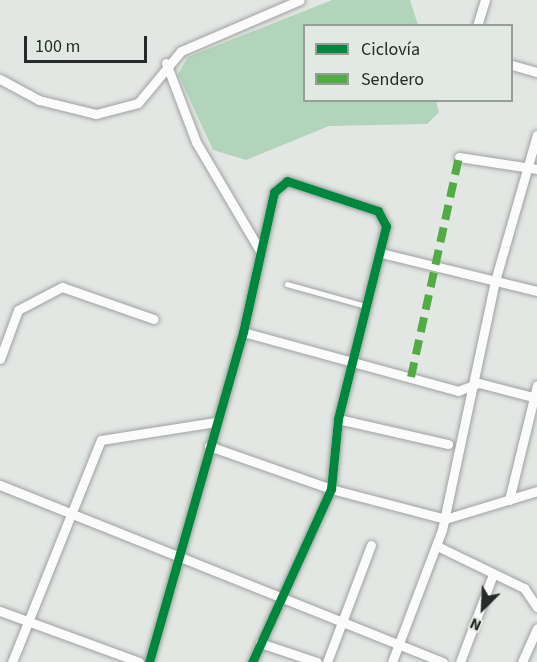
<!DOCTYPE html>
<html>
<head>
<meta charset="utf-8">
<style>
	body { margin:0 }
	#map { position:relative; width:537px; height:662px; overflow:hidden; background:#e3e7e4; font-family:"Source Sans 3",sans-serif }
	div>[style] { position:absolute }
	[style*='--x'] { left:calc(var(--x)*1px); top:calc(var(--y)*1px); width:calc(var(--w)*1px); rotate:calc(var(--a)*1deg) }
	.green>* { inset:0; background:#b2d4bb }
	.roads { filter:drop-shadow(0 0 2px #9ea19f) drop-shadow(0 0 2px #9ea19f) }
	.lane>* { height:4.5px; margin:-2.25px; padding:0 2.25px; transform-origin:2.25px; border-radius:2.25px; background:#fbfbfb }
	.street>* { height:9px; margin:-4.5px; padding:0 4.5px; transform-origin:4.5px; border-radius:4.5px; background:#fbfbfb }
	.quiet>* { height:8px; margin-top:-4px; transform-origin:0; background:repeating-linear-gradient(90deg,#53ab44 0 15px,transparent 0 23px) }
	.cycleway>* { height:9px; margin:-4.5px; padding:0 4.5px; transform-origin:4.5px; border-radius:4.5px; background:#00873e }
	span { translate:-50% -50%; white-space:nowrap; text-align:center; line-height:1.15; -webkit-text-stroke:5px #e1e9e3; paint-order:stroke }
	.legend { position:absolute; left:303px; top:24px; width:210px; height:78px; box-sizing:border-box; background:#e1e9e3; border:2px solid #979d98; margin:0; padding:8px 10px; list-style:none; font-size:18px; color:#272a28 }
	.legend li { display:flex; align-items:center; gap:12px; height:30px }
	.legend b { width:30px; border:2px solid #979d98 }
	.north { position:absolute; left:453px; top:578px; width:60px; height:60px; -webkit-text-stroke:4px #e1e9e3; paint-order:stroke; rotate:204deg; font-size:16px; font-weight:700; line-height:24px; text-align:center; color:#272a28 }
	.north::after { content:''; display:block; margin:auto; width:21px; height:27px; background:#272a28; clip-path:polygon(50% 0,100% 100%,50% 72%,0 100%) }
	.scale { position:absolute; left:24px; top:36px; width:123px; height:27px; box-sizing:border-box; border:3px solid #272a28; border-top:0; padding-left:8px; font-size:18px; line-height:21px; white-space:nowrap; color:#272a28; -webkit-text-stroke:4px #e1e9e3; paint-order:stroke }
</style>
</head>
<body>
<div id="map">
	<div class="green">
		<i style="clip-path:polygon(332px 0,410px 0,418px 25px,304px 26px,304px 100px,436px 101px,439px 112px,427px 124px,329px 126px,246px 160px,213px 150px,178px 74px,188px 57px)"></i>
	</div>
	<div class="roads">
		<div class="lane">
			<i style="--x:287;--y:284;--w:82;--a:15.6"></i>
		</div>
		<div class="street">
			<i style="--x:477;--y:26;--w:27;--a:-73"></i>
			<i style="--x:166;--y:63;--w:85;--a:69.2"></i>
			<i style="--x:196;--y:142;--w:124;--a:59.5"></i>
			<i style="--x:512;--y:65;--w:26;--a:16"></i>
			<i style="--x:0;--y:79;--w:44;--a:28.3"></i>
			<i style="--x:39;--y:100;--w:59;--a:13.8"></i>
			<i style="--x:96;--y:114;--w:43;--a:-14.7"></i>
			<i style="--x:138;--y:103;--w:67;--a:-50.4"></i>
			<i style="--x:181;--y:51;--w:129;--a:-23.2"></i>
			<i style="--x:459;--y:157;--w:79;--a:8.7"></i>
			<i style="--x:381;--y:253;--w:161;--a:13.7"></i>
			<i style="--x:243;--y:332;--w:223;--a:15.3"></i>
			<i style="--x:458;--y:391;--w:22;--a:-21"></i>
			<i style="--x:479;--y:383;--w:60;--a:14.5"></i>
			<i style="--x:0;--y:359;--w:52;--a:-69.8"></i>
			<i style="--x:18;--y:310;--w:50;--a:-27.6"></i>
			<i style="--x:62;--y:287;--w:97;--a:19.2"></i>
			<i style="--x:338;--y:419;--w:113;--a:12.8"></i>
			<i style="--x:209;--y:446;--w:129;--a:19.4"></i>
			<i style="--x:331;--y:489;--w:118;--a:14.7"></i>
			<i style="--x:445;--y:519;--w:96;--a:-16.9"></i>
			<i style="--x:0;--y:485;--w:477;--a:21.8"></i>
			<i style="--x:509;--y:500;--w:118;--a:-76.3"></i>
			<i style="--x:437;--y:546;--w:97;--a:25.8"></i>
			<i style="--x:524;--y:588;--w:23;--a:56"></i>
			<i style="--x:0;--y:611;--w:148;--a:20.1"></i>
			<i style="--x:260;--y:643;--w:60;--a:18.4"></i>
			<i style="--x:12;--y:662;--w:239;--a:-68.2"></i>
			<i style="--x:101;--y:440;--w:116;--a:-8.9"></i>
			<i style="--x:149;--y:662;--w:343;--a:-74.1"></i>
			<i style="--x:243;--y:332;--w:143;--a:-77.5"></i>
			<i style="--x:274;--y:192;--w:17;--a:-40"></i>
			<i style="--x:287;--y:181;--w:96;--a:18.2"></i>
			<i style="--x:378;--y:211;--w:17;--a:62"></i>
			<i style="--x:386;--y:226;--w:199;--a:104"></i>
			<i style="--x:338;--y:419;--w:70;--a:95.7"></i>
			<i style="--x:331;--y:489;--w:190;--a:114.5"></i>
			<i style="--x:327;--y:662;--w:125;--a:-69.4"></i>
			<i style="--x:392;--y:662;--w:141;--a:-69.3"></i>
			<i style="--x:442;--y:530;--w:255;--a:-78"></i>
			<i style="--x:495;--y:281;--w:152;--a:-74"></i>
			<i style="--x:460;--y:662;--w:94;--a:-69.4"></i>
			<i style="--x:522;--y:662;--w:37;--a:-66"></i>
		</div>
	</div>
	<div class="quiet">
		<i style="--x:411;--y:377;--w:225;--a:-77.7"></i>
	</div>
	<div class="cycleway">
		<i style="--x:149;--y:662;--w:343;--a:-74.1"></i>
		<i style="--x:243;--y:332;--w:143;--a:-77.5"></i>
		<i style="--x:274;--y:192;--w:17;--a:-40"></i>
		<i style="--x:287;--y:181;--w:96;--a:18.2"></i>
		<i style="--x:378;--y:211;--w:17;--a:62"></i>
		<i style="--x:386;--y:226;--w:199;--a:104"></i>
		<i style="--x:338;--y:419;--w:70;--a:95.7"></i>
		<i style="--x:331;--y:489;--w:190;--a:114.5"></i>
	</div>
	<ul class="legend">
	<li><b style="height:8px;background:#00873e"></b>Ciclovía</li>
	<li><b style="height:8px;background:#53ab44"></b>Sendero</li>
	</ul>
	<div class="north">N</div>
	<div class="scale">100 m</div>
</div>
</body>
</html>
